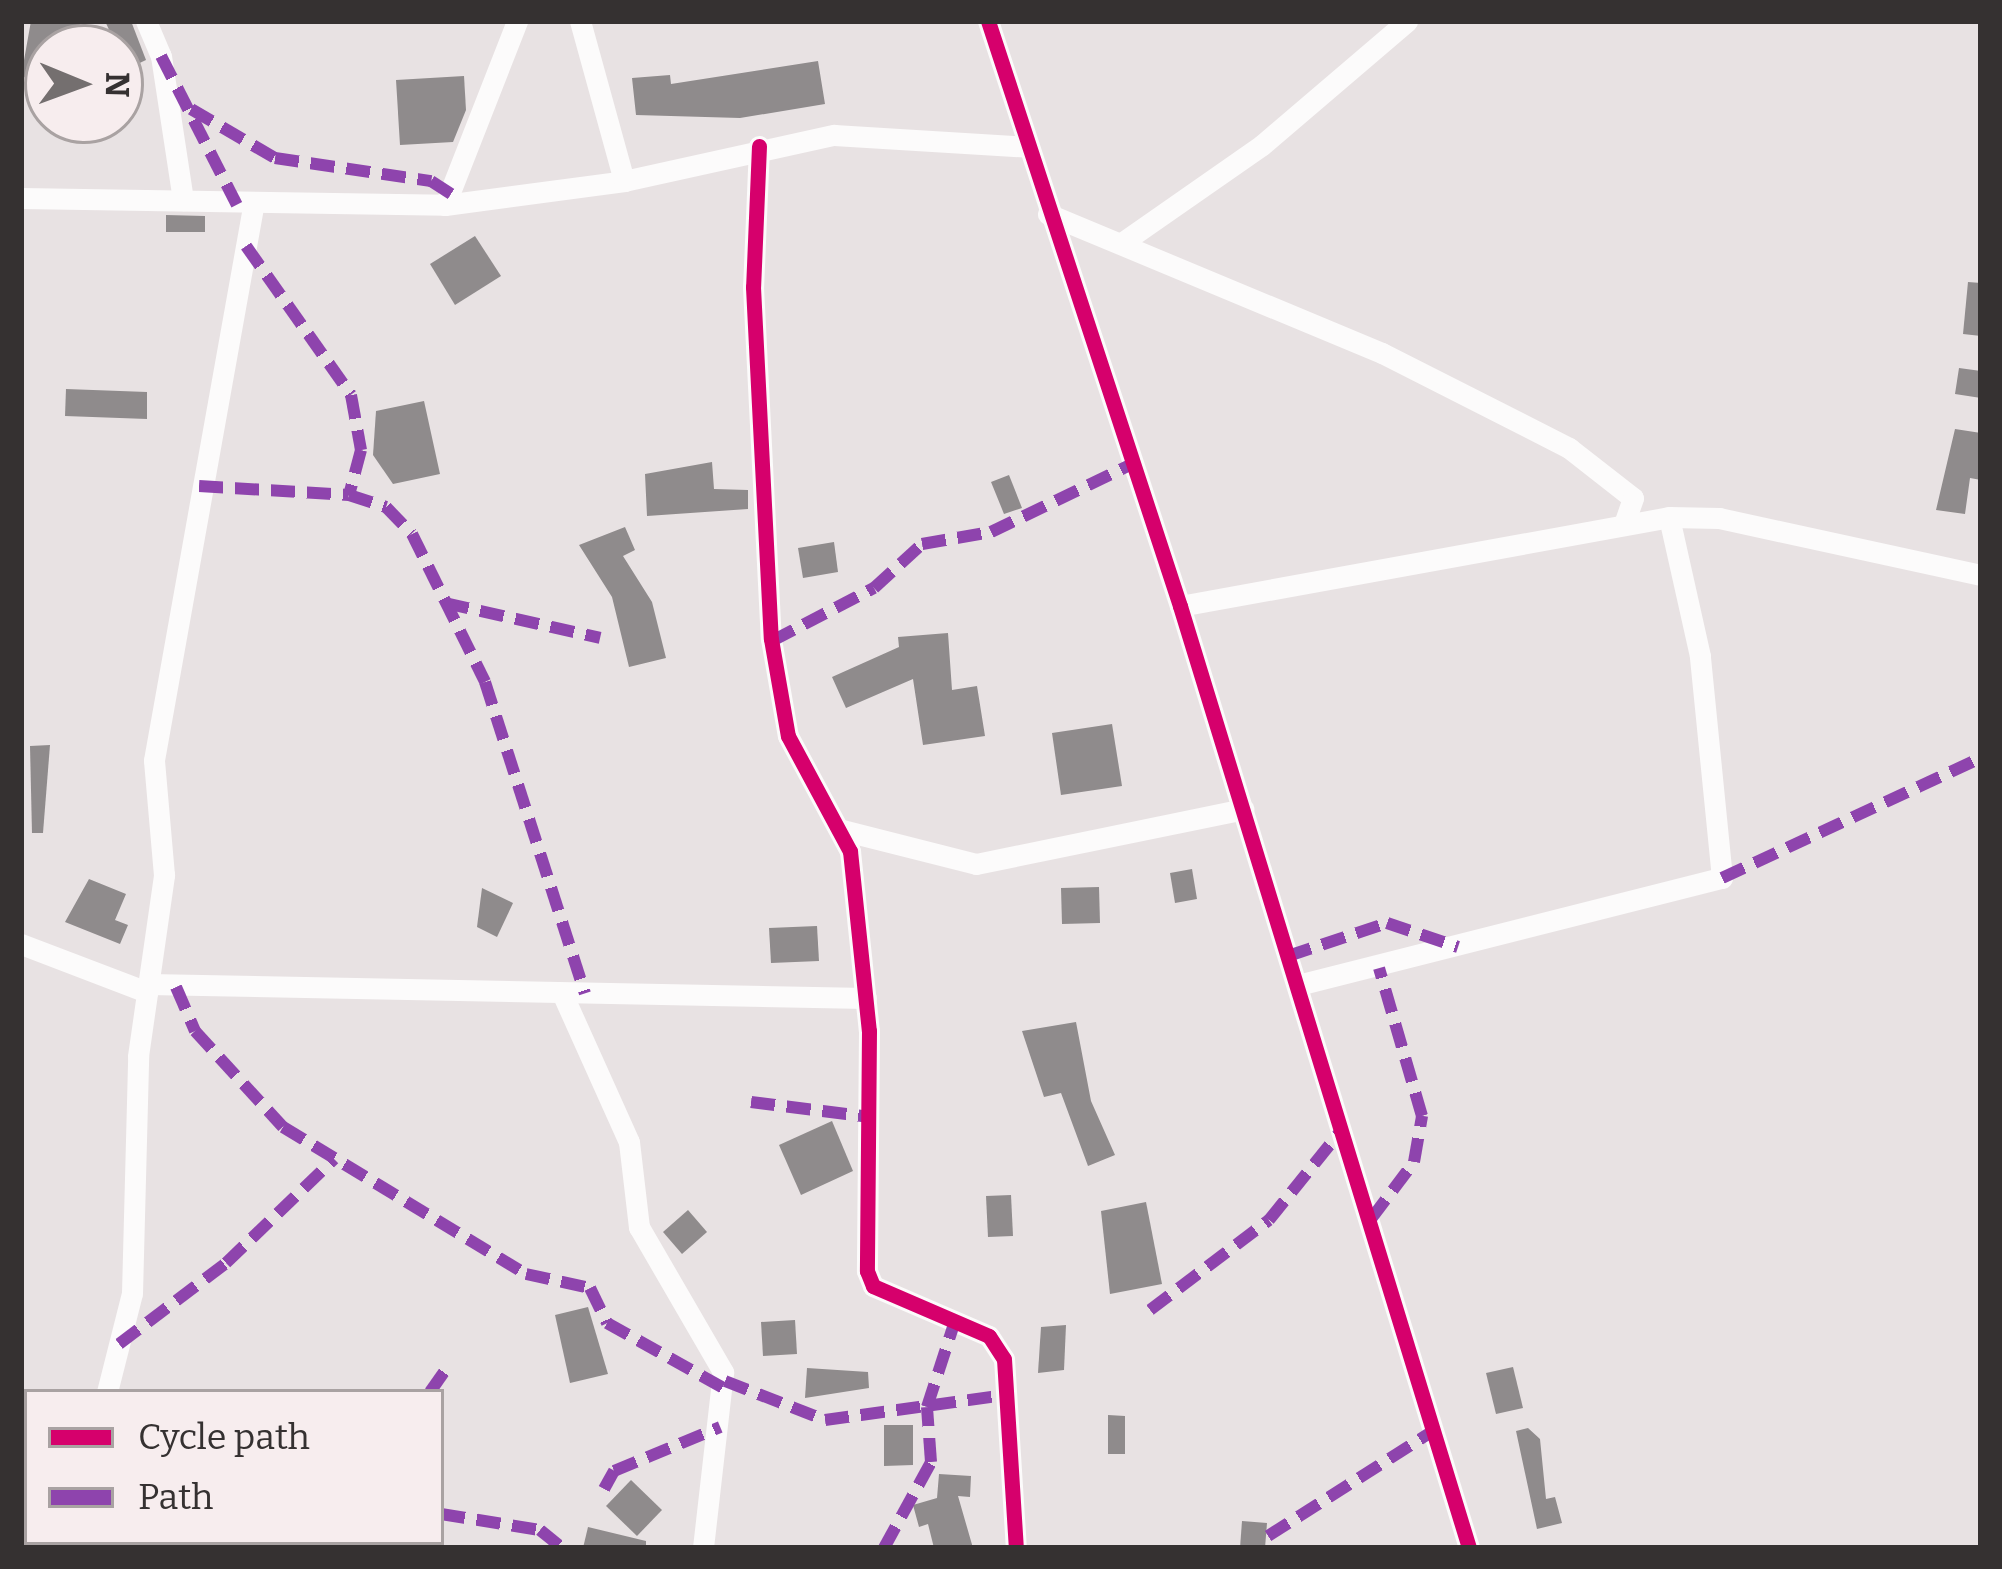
<!DOCTYPE html>
<html>
<head>
<meta charset="utf-8">
<style>
	body { margin:0 }
	#map { position:relative; width:2002px; height:1569px; overflow:hidden; background:#e8e2e3; font-family:Bitter,serif }
	div>[style] { position:absolute }
	[style*='--x'] { left:calc(var(--x)*1px); top:calc(var(--y)*1px); width:calc(var(--w)*1px); rotate:calc(var(--a)*1deg) }
	.building>* { inset:0; background:#8f8b8c }
	.street>* { height:21px; margin:-10.5px; padding:0 10.5px; transform-origin:10.5px; border-radius:10.5px; background:#fcfbfb }
	.quiet>* { height:12px; margin-top:-6px; transform-origin:0; background:repeating-linear-gradient(90deg,#8e44ad 0 24px,transparent 0 36px) }
	.cycleway>* { height:15px; margin:-7.5px; padding:0 7.5px; transform-origin:7.5px; border-radius:7.5px; background:#d6006c }
	span { translate:-50% -50%; white-space:nowrap; text-align:center; line-height:1.15; -webkit-text-stroke:12px #f7edee; paint-order:stroke }
	.frame { position:absolute; inset:0; border:24px solid #353131; pointer-events:none }
	.legend { position:absolute; left:24px; top:1389px; width:420px; height:156px; box-sizing:border-box; background:#f7edee; border:3px solid #a9a2a2; margin:0; padding:15px 21px; list-style:none; font-size:36px; color:#353131 }
	.legend li { display:flex; align-items:center; gap:24px; height:60px }
	.legend b { width:60px; border:3px solid #a9a2a2 }
	.north { position:absolute; left:24px; top:24px; width:120px; height:120px; box-sizing:border-box; background:#f7edee; border:3px solid #a9a2a2; border-radius:50%; rotate:91deg; font-size:33px; font-weight:700; line-height:48px; text-align:center; color:#353131 }
	.north::after { content:''; display:block; margin:auto; width:42px; height:54px; background:#746f6f; clip-path:polygon(50% 0,100% 100%,50% 72%,0 100%) }
</style>
</head>
<body>
<div id="map">
	<div class="building">
		<i style="clip-path:polygon(31px 21px,80px 21px,78px 48px,48px 48px,48px 79px,21px 77px)"></i>
		<i style="clip-path:polygon(105px 21px,131px 21px,146px 60px,127px 69px)"></i>
		<i style="clip-path:polygon(818px 61px,825px 104px,740px 118px,636px 115px,632px 78px,670px 75px,671px 84px)"></i>
		<i style="clip-path:polygon(464px 76px,466px 110px,453px 142px,400px 145px,396px 80px)"></i>
		<i style="clip-path:polygon(166px 215px,205px 216px,205px 232px,166px 232px)"></i>
		<i style="clip-path:polygon(475px 236px,501px 276px,455px 305px,430px 264px)"></i>
		<i style="clip-path:polygon(1968px 282px,1981px 283px,1981px 336px,1963px 334px)"></i>
		<i style="clip-path:polygon(1959px 368px,1981px 371px,1981px 398px,1955px 394px)"></i>
		<i style="clip-path:polygon(66px 389px,147px 392px,147px 419px,65px 416px)"></i>
		<i style="clip-path:polygon(424px 401px,440px 474px,393px 484px,373px 455px,376px 411px)"></i>
		<i style="clip-path:polygon(1955px 429px,1981px 433px,1981px 480px,1970px 478px,1965px 514px,1936px 510px)"></i>
		<i style="clip-path:polygon(712px 462px,714px 489px,748px 490px,748px 509px,647px 516px,645px 474px)"></i>
		<i style="clip-path:polygon(1009px 475px,1022px 508px,1004px 514px,991px 482px)"></i>
		<i style="clip-path:polygon(625px 527px,635px 550px,623px 556px,652px 602px,666px 658px,629px 667px,612px 597px,579px 545px)"></i>
		<i style="clip-path:polygon(834px 542px,838px 572px,803px 578px,798px 548px)"></i>
		<i style="clip-path:polygon(948px 633px,952px 690px,977px 686px,985px 736px,923px 745px,913px 679px,846px 708px,832px 677px,899px 647px,898px 637px)"></i>
		<i style="clip-path:polygon(1112px 724px,1122px 786px,1061px 795px,1052px 733px)"></i>
		<i style="clip-path:polygon(50px 745px,43px 833px,32px 833px,30px 746px)"></i>
		<i style="clip-path:polygon(1192px 869px,1197px 899px,1175px 903px,1170px 873px)"></i>
		<i style="clip-path:polygon(89px 879px,126px 894px,115px 920px,128px 925px,120px 944px,65px 922px)"></i>
		<i style="clip-path:polygon(1099px 887px,1100px 923px,1062px 924px,1061px 888px)"></i>
		<i style="clip-path:polygon(482px 888px,513px 903px,497px 937px,477px 927px)"></i>
		<i style="clip-path:polygon(817px 926px,819px 961px,771px 963px,769px 928px)"></i>
		<i style="clip-path:polygon(1076px 1022px,1091px 1101px,1115px 1155px,1088px 1166px,1061px 1093px,1044px 1097px,1022px 1031px)"></i>
		<i style="clip-path:polygon(832px 1121px,853px 1171px,801px 1195px,779px 1145px)"></i>
		<i style="clip-path:polygon(1011px 1195px,1013px 1236px,988px 1237px,986px 1196px)"></i>
		<i style="clip-path:polygon(1146px 1202px,1162px 1284px,1110px 1294px,1101px 1211px)"></i>
		<i style="clip-path:polygon(688px 1210px,707px 1232px,682px 1254px,663px 1232px)"></i>
		<i style="clip-path:polygon(588px 1307px,608px 1374px,570px 1383px,555px 1315px)"></i>
		<i style="clip-path:polygon(795px 1320px,797px 1354px,763px 1356px,761px 1322px)"></i>
		<i style="clip-path:polygon(1066px 1325px,1064px 1370px,1038px 1373px,1041px 1327px)"></i>
		<i style="clip-path:polygon(1513px 1367px,1523px 1408px,1496px 1414px,1486px 1373px)"></i>
		<i style="clip-path:polygon(807px 1368px,868px 1372px,869px 1388px,805px 1398px)"></i>
		<i style="clip-path:polygon(1108px 1415px,1125px 1416px,1125px 1454px,1108px 1454px)"></i>
		<i style="clip-path:polygon(884px 1425px,913px 1425px,913px 1465px,884px 1466px)"></i>
		<i style="clip-path:polygon(1528px 1428px,1540px 1439px,1546px 1499px,1555px 1497px,1562px 1523px,1537px 1529px,1516px 1431px)"></i>
		<i style="clip-path:polygon(939px 1474px,971px 1476px,970px 1497px,958px 1496px,973px 1548px,934px 1548px,928px 1524px,919px 1527px,913px 1505px,937px 1498px)"></i>
		<i style="clip-path:polygon(631px 1480px,662px 1510px,637px 1536px,606px 1506px)"></i>
		<i style="clip-path:polygon(1242px 1521px,1267px 1523px,1265px 1548px,1240px 1548px)"></i>
		<i style="clip-path:polygon(588px 1527px,646px 1541px,646px 1548px,583px 1548px)"></i>
	</div>
	<div class="street">
		<i style="--x:146;--y:21;--w:38;--a:67"></i>
		<i style="--x:161;--y:56;--w:146;--a:81.3"></i>
		<i style="--x:580;--y:21;--w:166;--a:74.6"></i>
		<i style="--x:988;--y:21;--w:616;--a:71.83"></i>
		<i style="--x:1180;--y:606;--w:985;--a:72.94"></i>
		<i style="--x:759;--y:146;--w:141;--a:92.4"></i>
		<i style="--x:753;--y:287;--w:352;--a:87.1"></i>
		<i style="--x:771;--y:639;--w:98;--a:80.1"></i>
		<i style="--x:788;--y:736;--w:131;--a:61.7"></i>
		<i style="--x:850;--y:851;--w:181;--a:84"></i>
		<i style="--x:869;--y:1031;--w:240;--a:90.5"></i>
		<i style="--x:867;--y:1271;--w:16;--a:68"></i>
		<i style="--x:873;--y:1286;--w:126;--a:23.3"></i>
		<i style="--x:989;--y:1336;--w:27;--a:57"></i>
		<i style="--x:1004;--y:1359;--w:189;--a:86.4"></i>
		<i style="--x:21;--y:198;--w:424;--a:0.9"></i>
		<i style="--x:445;--y:205;--w:181;--a:-7.6"></i>
		<i style="--x:624;--y:181;--w:215;--a:-12.4"></i>
		<i style="--x:834;--y:135;--w:194;--a:3.5"></i>
		<i style="--x:445;--y:205;--w:198;--a:-68.6"></i>
		<i style="--x:1048;--y:214;--w:362;--a:22.6"></i>
		<i style="--x:1382;--y:353;--w:210;--a:26.9"></i>
		<i style="--x:1569;--y:448;--w:81;--a:38"></i>
		<i style="--x:1633;--y:498;--w:24;--a:109"></i>
		<i style="--x:1123;--y:242;--w:169;--a:-34.9"></i>
		<i style="--x:1262;--y:145;--w:191;--a:-40.5"></i>
		<i style="--x:1180;--y:606;--w:497;--a:-10.3"></i>
		<i style="--x:1669;--y:517;--w:50;--a:1.1"></i>
		<i style="--x:1719;--y:518;--w:268;--a:12.3"></i>
		<i style="--x:842;--y:830;--w:138;--a:14.2"></i>
		<i style="--x:976;--y:864;--w:273;--a:-11.6"></i>
		<i style="--x:21;--y:944;--w:135;--a:20.9"></i>
		<i style="--x:148;--y:984;--w:718;--a:1.12"></i>
		<i style="--x:1298;--y:985;--w:437;--a:-14.2"></i>
		<i style="--x:1722;--y:878;--w:223;--a:-95.7"></i>
		<i style="--x:1700;--y:656;--w:142;--a:-102.6"></i>
		<i style="--x:562;--y:993;--w:163;--a:65.8"></i>
		<i style="--x:629;--y:1142;--w:86;--a:83.3"></i>
		<i style="--x:639;--y:1227;--w:168;--a:59.9"></i>
		<i style="--x:723;--y:1372;--w:177;--a:96.5"></i>
		<i style="--x:107;--y:1392;--w:102;--a:-75.8"></i>
		<i style="--x:132;--y:1293;--w:237;--a:-88.5"></i>
		<i style="--x:138;--y:1056;--w:183;--a:-81.8"></i>
		<i style="--x:164;--y:875;--w:115;--a:-95"></i>
		<i style="--x:154;--y:760;--w:562;--a:-79.85"></i>
		<i style="--x:21;--y:1470;--w:9;--a:49"></i>
		<i style="--x:65;--y:1548;--w:6;--a:-72"></i>
	</div>
	<div class="quiet">
		<i style="--x:161;--y:56;--w:167;--a:63"></i>
		<i style="--x:191;--y:109;--w:97;--a:30.3"></i>
		<i style="--x:275;--y:158;--w:158;--a:8.4"></i>
		<i style="--x:431;--y:181;--w:24;--a:33"></i>
		<i style="--x:246;--y:246;--w:182;--a:54.8"></i>
		<i style="--x:351;--y:395;--w:56;--a:79.7"></i>
		<i style="--x:361;--y:450;--w:47;--a:104.9"></i>
		<i style="--x:199;--y:486;--w:150;--a:3.4"></i>
		<i style="--x:349;--y:495;--w:39;--a:18"></i>
		<i style="--x:386;--y:507;--w:37;--a:46"></i>
		<i style="--x:412;--y:534;--w:165;--a:63.7"></i>
		<i style="--x:485;--y:682;--w:327;--a:72.2"></i>
		<i style="--x:445;--y:603;--w:159;--a:12.7"></i>
		<i style="--x:772;--y:641;--w:115;--a:-27.5"></i>
		<i style="--x:874;--y:588;--w:65;--a:-42.5"></i>
		<i style="--x:922;--y:544;--w:70;--a:-9.9"></i>
		<i style="--x:991;--y:532;--w:154;--a:-25.7"></i>
		<i style="--x:1722;--y:878;--w:285;--a:-24.9"></i>
		<i style="--x:1288;--y:956;--w:104;--a:-18.4"></i>
		<i style="--x:1387;--y:923;--w:75;--a:18.7"></i>
		<i style="--x:176;--y:987;--w:48;--a:66.6"></i>
		<i style="--x:195;--y:1031;--w:130;--a:47.5"></i>
		<i style="--x:283;--y:1127;--w:284;--a:31.2"></i>
		<i style="--x:526;--y:1274;--w:66;--a:12.3"></i>
		<i style="--x:590;--y:1288;--w:39;--a:64"></i>
		<i style="--x:607;--y:1323;--w:137;--a:29.2"></i>
		<i style="--x:751;--y:1102;--w:120;--a:7.2"></i>
		<i style="--x:1371;--y:1219;--w:71;--a:-53"></i>
		<i style="--x:1414;--y:1162;--w:47;--a:-80.1"></i>
		<i style="--x:1422;--y:1116;--w:154;--a:-106.2"></i>
		<i style="--x:1150;--y:1310;--w:149;--a:-37.1"></i>
		<i style="--x:1269;--y:1220;--w:119;--a:-51.1"></i>
		<i style="--x:119;--y:1344;--w:134;--a:-37.1"></i>
		<i style="--x:226;--y:1263;--w:150;--a:-43.9"></i>
		<i style="--x:725;--y:1381;--w:107;--a:21.3"></i>
		<i style="--x:825;--y:1420;--w:190;--a:-7.9"></i>
		<i style="--x:430;--y:1392;--w:35;--a:-55"></i>
		<i style="--x:604;--y:1489;--w:21;--a:-61"></i>
		<i style="--x:614;--y:1471;--w:115;--a:-22.5"></i>
		<i style="--x:441;--y:1514;--w:100;--a:9.2"></i>
		<i style="--x:540;--y:1530;--w:28;--a:39"></i>
		<i style="--x:1268;--y:1536;--w:196;--a:-32.5"></i>
		<i style="--x:884;--y:1548;--w:98;--a:-61.3"></i>
		<i style="--x:931;--y:1462;--w:55;--a:-94.2"></i>
		<i style="--x:927;--y:1407;--w:94;--a:-72"></i>
	</div>
	<div class="cycleway">
		<i style="--x:988;--y:21;--w:616;--a:71.83"></i>
		<i style="--x:1180;--y:606;--w:985;--a:72.94"></i>
		<i style="--x:759;--y:146;--w:141;--a:92.4"></i>
		<i style="--x:753;--y:287;--w:352;--a:87.1"></i>
		<i style="--x:771;--y:639;--w:98;--a:80.1"></i>
		<i style="--x:788;--y:736;--w:131;--a:61.7"></i>
		<i style="--x:850;--y:851;--w:181;--a:84"></i>
		<i style="--x:869;--y:1031;--w:240;--a:90.5"></i>
		<i style="--x:867;--y:1271;--w:16;--a:68"></i>
		<i style="--x:873;--y:1286;--w:126;--a:23.3"></i>
		<i style="--x:989;--y:1336;--w:27;--a:57"></i>
		<i style="--x:1004;--y:1359;--w:189;--a:86.4"></i>
	</div>
	<div class="frame"></div>
	<ul class="legend">
	<li><b style="height:15px;background:#d6006c"></b>Cycle path</li>
	<li><b style="height:15px;background:#8e44ad"></b>Path</li>
	</ul>
	<div class="north">N</div>
</div>
</body>
</html>
